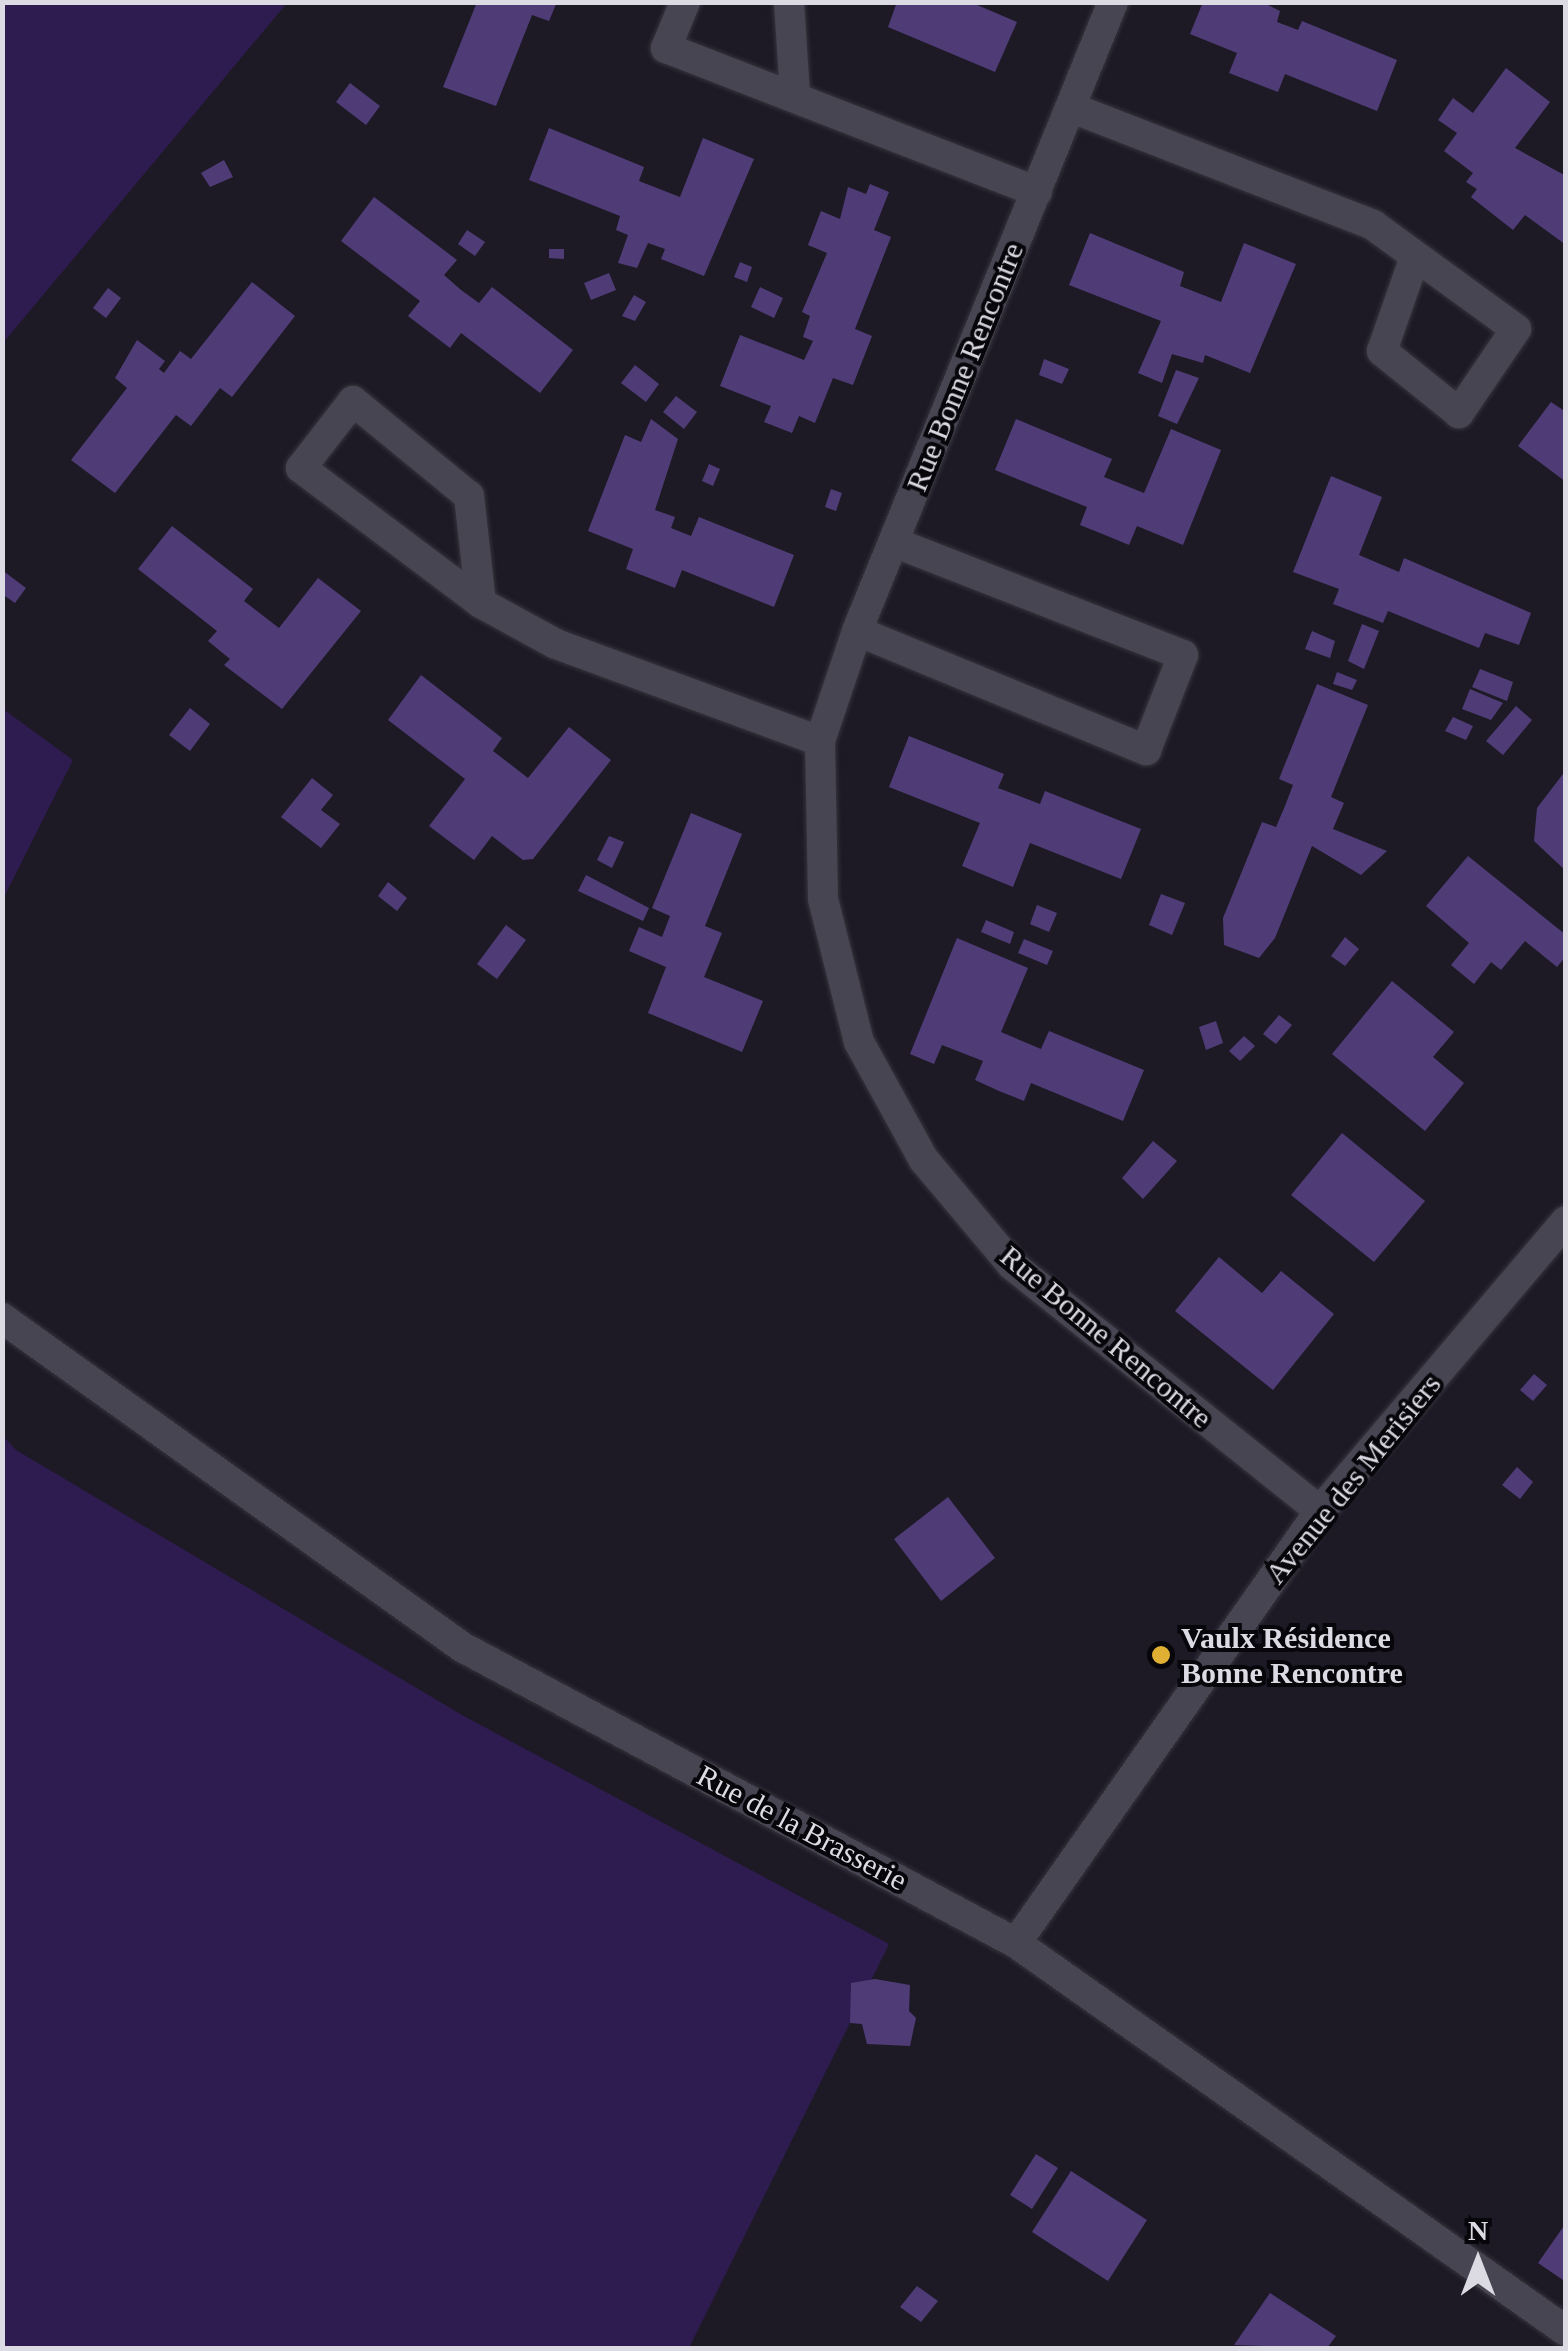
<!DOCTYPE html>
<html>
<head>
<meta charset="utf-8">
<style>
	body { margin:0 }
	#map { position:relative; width:1568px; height:2351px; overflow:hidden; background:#1d1a26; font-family:Georgia,serif }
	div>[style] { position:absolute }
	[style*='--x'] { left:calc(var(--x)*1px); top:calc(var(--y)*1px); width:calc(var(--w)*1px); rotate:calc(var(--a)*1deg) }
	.green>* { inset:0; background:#2e1c50 }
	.building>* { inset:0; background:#4f3c77 }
	.roads { filter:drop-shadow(0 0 2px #37343d) drop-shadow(0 0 2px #37343d) }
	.street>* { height:30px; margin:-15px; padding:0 15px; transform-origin:15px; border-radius:15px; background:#484552 }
	.dots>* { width:28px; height:28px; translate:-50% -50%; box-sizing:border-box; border:5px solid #07060b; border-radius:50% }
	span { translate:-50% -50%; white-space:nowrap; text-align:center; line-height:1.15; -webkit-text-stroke:8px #07060b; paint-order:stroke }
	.street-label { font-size:30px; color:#dcdae2 }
	.poi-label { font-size:30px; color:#dcdae2; font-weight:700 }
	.left { translate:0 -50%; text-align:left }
	.frame { position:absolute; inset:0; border:5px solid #dcdae2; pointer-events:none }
	.north { position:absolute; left:1428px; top:2211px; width:100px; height:100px; -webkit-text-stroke:8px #07060b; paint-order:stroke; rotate:0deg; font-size:28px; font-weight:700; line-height:40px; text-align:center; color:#dcdae2 }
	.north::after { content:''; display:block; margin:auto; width:35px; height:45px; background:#dcdae2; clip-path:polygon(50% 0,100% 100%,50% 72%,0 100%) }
</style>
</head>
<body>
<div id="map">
	<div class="green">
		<i style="clip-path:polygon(3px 2px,287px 3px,3px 343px,2px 3px)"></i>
		<i style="clip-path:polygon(3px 709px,73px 760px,3px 899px)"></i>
		<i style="clip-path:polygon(2px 1435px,16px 1450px,462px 1715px,889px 1944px,689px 2348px,3px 2348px)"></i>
	</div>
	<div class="building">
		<i style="clip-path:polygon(477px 2px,557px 2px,549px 21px,532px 15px,496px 106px,443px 87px)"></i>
		<i style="clip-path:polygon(897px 2px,970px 2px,1017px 22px,995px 72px,888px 27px)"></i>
		<i style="clip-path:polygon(1203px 2px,1262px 2px,1280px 11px,1277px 22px,1298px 30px,1302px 21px,1397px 60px,1377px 111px,1285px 74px,1278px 92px,1229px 73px,1237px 53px,1190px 34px)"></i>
		<i style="clip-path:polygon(1506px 68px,1550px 102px,1515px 148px,1566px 176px,1566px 245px,1525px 215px,1513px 230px,1471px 197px,1477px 189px,1466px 182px,1473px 173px,1444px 151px,1457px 133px,1438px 120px,1453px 98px,1473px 113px)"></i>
		<i style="clip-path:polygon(350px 83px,380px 106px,366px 125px,336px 102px)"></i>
		<i style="clip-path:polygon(549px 128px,644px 167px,639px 181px,680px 197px,703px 138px,754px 159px,704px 276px,661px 259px,665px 249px,648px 243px,637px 268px,618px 263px,628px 235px,616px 230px,620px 216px,529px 180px)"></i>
		<i style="clip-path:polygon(224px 160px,233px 177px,210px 187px,201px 173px)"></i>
		<i style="clip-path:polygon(870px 184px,889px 192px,874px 230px,891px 237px,855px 329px,872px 336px,853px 385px,833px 378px,815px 423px,799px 416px,792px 433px,764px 422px,771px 406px,720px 386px,740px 335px,804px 360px,813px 341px,803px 337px,810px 316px,802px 312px,827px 253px,808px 245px,821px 211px,840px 219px,848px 187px,866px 194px)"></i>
		<i style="clip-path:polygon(374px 197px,457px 260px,444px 275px,461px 290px,479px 303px,492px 287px,573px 350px,540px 393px,461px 333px,450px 348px,408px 316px,420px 301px,341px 241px)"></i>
		<i style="clip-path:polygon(467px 230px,485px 242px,475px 256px,458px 244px)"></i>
		<i style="clip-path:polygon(1090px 233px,1184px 272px,1180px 286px,1221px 302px,1244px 243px,1296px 264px,1250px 373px,1205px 355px,1203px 363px,1172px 354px,1162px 383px,1138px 373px,1161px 321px,1069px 285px)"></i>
		<i style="clip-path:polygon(549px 249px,564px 249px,564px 259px,549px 258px)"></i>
		<i style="clip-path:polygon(740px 262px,752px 267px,747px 282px,734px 277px)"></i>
		<i style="clip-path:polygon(609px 273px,616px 290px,591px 300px,584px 283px)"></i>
		<i style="clip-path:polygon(252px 282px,295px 316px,232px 397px,220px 388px,191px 426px,176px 415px,115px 493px,71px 460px,127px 388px,115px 378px,137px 340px,165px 361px,159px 369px,164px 373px,180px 351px,191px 359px)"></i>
		<i style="clip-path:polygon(760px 287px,783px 298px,774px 318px,751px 307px)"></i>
		<i style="clip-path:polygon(108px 288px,121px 298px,106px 318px,93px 308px)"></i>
		<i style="clip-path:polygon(634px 295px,646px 302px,635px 321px,622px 316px)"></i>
		<i style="clip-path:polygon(1044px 359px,1069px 369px,1062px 384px,1039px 375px)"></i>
		<i style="clip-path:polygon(635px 365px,659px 384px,646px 402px,621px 383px)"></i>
		<i style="clip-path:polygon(1176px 370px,1199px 378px,1177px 424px,1158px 416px)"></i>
		<i style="clip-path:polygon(676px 396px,697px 412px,684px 429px,663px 412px)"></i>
		<i style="clip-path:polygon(1551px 402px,1566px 412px,1566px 482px,1518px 446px)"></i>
		<i style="clip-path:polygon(651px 419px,678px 439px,655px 510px,675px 517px,671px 528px,691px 536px,699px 517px,794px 555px,774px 607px,682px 570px,675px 588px,626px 569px,633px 549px,588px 531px,625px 435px,641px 442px)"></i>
		<i style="clip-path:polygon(1016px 419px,1112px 459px,1104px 477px,1144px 493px,1171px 429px,1221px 450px,1183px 545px,1137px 526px,1129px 545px,1105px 535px,1080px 525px,1087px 507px,995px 470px)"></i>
		<i style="clip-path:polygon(709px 464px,720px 469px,713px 486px,702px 481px)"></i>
		<i style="clip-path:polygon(1331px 476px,1382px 497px,1359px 555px,1399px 572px,1404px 558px,1531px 613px,1519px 645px,1485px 633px,1479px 648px,1388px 611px,1383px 623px,1333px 604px,1339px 589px,1293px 572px)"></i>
		<i style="clip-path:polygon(831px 489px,842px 493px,836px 511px,825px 507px)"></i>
		<i style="clip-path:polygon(172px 526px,253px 589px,244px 601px,279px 628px,318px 578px,361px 611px,282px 709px,224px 665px,230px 659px,208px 641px,217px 631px,138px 569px)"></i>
		<i style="clip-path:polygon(2px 570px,26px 588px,15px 603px,2px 594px)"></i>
		<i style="clip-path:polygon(1362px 624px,1379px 631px,1364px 669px,1348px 661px)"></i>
		<i style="clip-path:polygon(1312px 631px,1335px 641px,1330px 658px,1305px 649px)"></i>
		<i style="clip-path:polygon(1480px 669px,1513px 682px,1507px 701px,1472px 687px)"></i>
		<i style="clip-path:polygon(1337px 672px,1357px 680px,1352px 690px,1333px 684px)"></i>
		<i style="clip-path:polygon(421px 675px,502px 738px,493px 751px,528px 778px,569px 727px,611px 760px,533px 859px,523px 860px,492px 836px,474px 860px,429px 826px,465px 779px,388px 720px)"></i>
		<i style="clip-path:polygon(1317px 684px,1368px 705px,1331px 797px,1344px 803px,1333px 829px,1387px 851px,1361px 875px,1312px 846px,1275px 938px,1259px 958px,1224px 945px,1223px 918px,1262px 822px,1276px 827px,1285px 806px,1293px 785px,1279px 779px)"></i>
		<i style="clip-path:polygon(1470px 689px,1503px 703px,1491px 720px,1462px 709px)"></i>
		<i style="clip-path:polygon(1516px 706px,1532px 720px,1503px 755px,1486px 741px)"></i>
		<i style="clip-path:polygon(190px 708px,210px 724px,190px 751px,169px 735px)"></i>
		<i style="clip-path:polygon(1453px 717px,1473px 726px,1466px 740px,1445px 731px)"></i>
		<i style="clip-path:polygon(909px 736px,1004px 774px,998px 788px,1040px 804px,1045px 791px,1141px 829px,1121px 879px,1030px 843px,1013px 887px,962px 866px,980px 823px,889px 787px)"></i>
		<i style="clip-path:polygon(1566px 770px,1566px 871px,1534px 841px,1537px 808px)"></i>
		<i style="clip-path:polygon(312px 778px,333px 795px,321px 810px,340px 824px,321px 848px,281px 817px)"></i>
		<i style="clip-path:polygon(691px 813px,742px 834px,705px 926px,722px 933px,704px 977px,763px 1001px,742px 1052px,648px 1013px,666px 967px,629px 951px,639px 927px,662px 937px,670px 916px,652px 908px)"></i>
		<i style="clip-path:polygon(609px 836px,624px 842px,612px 868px,597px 860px)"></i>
		<i style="clip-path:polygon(1468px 856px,1566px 935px,1566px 956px,1557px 967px,1525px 941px,1501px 970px,1491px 962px,1474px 984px,1451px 965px,1469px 943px,1426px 906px)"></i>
		<i style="clip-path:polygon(586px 875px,649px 908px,643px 921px,578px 891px)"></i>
		<i style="clip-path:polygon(388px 882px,407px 898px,397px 911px,378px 896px)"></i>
		<i style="clip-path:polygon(1161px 894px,1185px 903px,1172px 935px,1149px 925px)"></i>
		<i style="clip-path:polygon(1037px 905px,1057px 913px,1049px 932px,1030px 924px)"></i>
		<i style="clip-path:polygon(986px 920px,1014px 932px,1010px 944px,981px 932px)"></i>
		<i style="clip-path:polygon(506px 925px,526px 940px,497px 979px,477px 964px)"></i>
		<i style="clip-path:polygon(1345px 937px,1359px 949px,1345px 966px,1331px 956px)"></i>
		<i style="clip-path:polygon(957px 938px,1028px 968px,1001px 1032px,1041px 1049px,1049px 1031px,1144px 1070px,1123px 1121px,1031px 1083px,1024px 1101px,999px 1091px,975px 1080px,983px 1061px,942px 1045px,934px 1064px,910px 1054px)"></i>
		<i style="clip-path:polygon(1024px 939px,1053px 951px,1047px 965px,1018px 953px)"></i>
		<i style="clip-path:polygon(1392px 981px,1454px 1032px,1433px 1057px,1464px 1083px,1425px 1131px,1332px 1054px)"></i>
		<i style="clip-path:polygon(1279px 1015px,1292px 1025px,1276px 1044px,1263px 1034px)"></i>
		<i style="clip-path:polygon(1216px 1021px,1223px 1043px,1206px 1050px,1199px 1027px)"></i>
		<i style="clip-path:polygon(1244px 1036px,1255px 1046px,1240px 1061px,1229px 1051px)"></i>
		<i style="clip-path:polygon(1342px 1133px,1425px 1201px,1374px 1262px,1291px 1195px)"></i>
		<i style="clip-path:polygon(1153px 1141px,1177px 1161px,1143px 1199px,1122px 1178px)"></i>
		<i style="clip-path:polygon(1219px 1257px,1262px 1293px,1281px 1271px,1334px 1314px,1273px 1390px,1175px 1311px)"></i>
		<i style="clip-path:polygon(1534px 1374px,1547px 1385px,1533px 1401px,1520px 1390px)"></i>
		<i style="clip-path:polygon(1517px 1467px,1533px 1482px,1520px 1499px,1502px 1485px)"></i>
		<i style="clip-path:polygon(948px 1497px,995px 1558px,941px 1601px,894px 1539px)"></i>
		<i style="clip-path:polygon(875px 1979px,910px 1985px,909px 2011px,916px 2018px,910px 2046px,867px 2044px,862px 2024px,850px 2023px,851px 1983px)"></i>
		<i style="clip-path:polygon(1036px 2154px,1058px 2168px,1032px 2209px,1010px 2195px)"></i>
		<i style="clip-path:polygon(1071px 2171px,1147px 2220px,1108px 2281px,1032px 2232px)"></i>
		<i style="clip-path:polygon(1566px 2223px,1566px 2282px,1538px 2263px)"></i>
		<i style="clip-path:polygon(917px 2286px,938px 2301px,921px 2322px,900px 2307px)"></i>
		<i style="clip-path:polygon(1270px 2293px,1336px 2336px,1327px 2348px,1234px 2345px)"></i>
	</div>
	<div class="roads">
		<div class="street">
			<i style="--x:685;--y:2;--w:50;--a:112.4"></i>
			<i style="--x:666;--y:48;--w:398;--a:21.2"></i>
			<i style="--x:789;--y:2;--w:94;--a:86.3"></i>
			<i style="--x:1113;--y:2;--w:679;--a:112.15"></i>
			<i style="--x:857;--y:631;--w:116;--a:108.6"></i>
			<i style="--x:820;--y:741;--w:158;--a:88.9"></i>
			<i style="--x:823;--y:899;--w:147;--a:75.9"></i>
			<i style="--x:859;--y:1042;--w:135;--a:61.2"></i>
			<i style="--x:924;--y:1160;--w:137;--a:50"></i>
			<i style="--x:1012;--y:1265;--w:394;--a:38.6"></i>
			<i style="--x:1072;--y:108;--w:323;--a:21.2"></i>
			<i style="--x:1373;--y:225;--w:177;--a:36"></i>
			<i style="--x:1516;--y:329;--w:102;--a:124.2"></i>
			<i style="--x:1459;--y:413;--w:99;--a:-141.2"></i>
			<i style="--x:1382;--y:351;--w:100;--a:-70.7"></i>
			<i style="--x:481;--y:603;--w:108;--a:-96.4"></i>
			<i style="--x:469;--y:496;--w:150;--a:-140.7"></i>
			<i style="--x:353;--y:401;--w:85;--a:127.8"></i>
			<i style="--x:301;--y:468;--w:225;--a:36.9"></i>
			<i style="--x:481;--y:603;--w:85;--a:28.7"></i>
			<i style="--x:556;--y:644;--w:281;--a:20.2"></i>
			<i style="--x:857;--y:631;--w:313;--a:22.4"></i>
			<i style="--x:1146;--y:750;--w:102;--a:-68.7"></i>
			<i style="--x:1183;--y:655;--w:311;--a:-158.7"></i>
			<i style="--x:2;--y:1318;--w:566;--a:35.57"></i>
			<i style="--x:462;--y:1647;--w:628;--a:28.12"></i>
			<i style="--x:1016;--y:1943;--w:673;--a:35.2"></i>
			<i style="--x:1016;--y:1943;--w:528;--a:-54.87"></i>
			<i style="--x:1320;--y:1511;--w:380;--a:-49.7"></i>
		</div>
	</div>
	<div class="dots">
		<i style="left:1161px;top:1655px;background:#dfb034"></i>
	</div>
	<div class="street-label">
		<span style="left:965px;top:367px;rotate:-68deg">Rue Bonne Rencontre</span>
		<span style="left:1106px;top:1337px;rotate:40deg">Rue Bonne Rencontre</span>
		<span style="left:1353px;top:1479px;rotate:-51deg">Avenue des Merisiers</span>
		<span style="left:802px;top:1828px;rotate:28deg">Rue de la Brasserie</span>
	</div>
	<div class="poi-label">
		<span class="left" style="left:1181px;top:1655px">Vaulx Résidence<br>Bonne Rencontre</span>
	</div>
	<div class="frame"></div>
	<div class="north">N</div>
</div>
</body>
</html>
